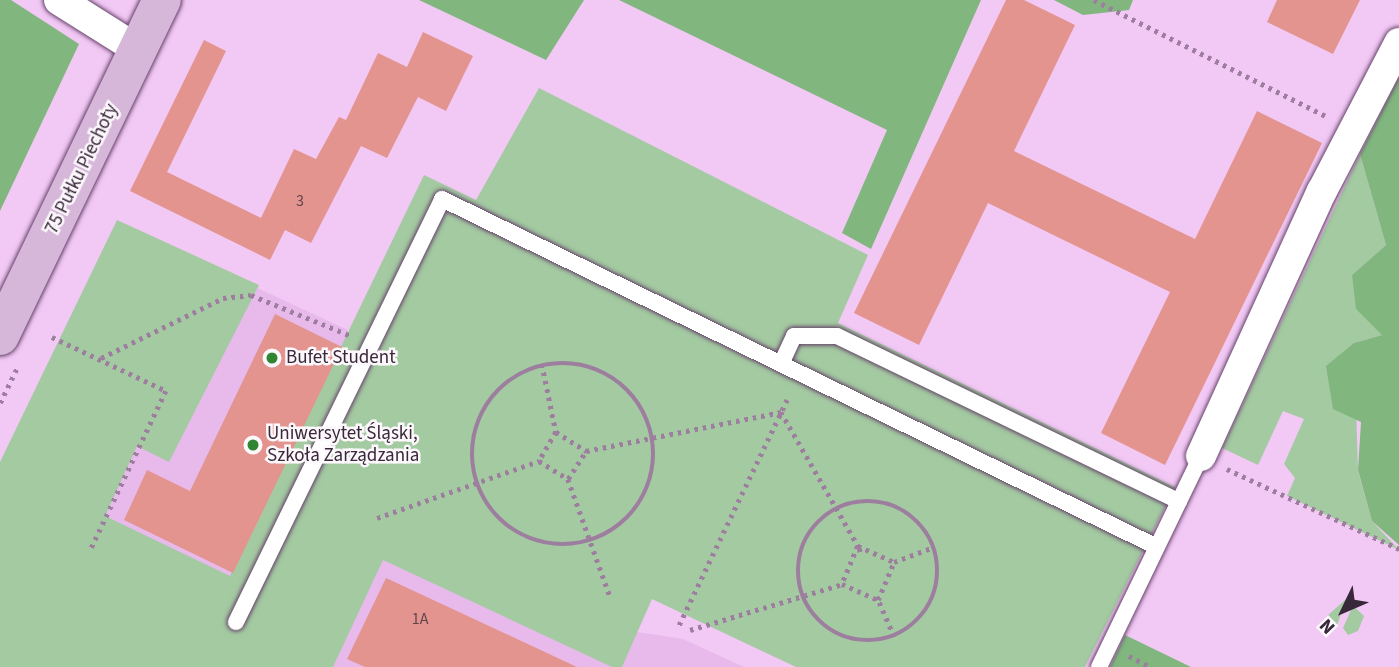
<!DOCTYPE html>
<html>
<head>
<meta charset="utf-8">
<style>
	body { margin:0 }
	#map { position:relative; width:1399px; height:667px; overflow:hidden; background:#f2c8f5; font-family:"Source Sans 3",sans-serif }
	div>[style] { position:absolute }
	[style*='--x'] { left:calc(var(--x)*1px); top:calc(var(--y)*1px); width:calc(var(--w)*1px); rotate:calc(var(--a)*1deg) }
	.built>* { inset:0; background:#e7baeb }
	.green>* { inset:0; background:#a4caa2 }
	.forest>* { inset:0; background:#81b77f }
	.building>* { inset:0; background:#e3948f }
	.path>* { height:4.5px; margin-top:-2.25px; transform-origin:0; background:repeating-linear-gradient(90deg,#9d7e9f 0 3.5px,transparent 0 8.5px) }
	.path>.ring { margin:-2.25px; padding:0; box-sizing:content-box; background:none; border:4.5px solid #9d7e9f; border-radius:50% }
	.roads { filter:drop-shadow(0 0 2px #66436a) drop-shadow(0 0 2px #66436a) }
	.lane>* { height:16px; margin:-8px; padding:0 8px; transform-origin:8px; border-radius:8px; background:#fff }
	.street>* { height:30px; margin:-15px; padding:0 15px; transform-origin:15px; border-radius:15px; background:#fff }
	.primary>* { height:38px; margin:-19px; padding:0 19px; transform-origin:19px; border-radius:19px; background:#d6b6d9 }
	.dots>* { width:19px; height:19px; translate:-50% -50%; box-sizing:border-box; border:4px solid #fcf8fc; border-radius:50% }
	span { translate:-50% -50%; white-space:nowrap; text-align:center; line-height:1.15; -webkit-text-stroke:5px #fcf8fc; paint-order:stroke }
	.number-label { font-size:16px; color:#63434e }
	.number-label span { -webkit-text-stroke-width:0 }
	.street-label { font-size:19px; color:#382839 }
	.poi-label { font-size:19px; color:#382839 }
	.left { translate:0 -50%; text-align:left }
	.north { position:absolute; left:1308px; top:576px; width:70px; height:70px; -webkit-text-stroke:5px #fcf8fc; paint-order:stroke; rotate:226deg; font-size:19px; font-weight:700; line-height:28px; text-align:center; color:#382839 }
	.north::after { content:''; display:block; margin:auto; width:24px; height:32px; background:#382839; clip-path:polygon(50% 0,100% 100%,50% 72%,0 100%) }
</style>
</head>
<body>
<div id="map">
	<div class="built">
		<i style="clip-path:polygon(242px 281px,348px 330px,308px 502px,559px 620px,683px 639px,744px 667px,200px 667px,51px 577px)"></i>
	</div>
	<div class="green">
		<i style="clip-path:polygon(539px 88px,868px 255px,838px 323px,1175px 487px,1085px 667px,796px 667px,652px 599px,622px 667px,612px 667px,383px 560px,333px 667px,0 667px,0 462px,117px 220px,259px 285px,169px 462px,137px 446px,105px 516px,230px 576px,424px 175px,476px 200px)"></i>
		<i style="clip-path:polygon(1360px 154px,1386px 245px,1352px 275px,1382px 335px,1354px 343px,1358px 471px,1372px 521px,1399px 550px,1287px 496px,1295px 478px,1284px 464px,1304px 419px,1283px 411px,1258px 465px,1222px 448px)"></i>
		<i style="clip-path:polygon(1346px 599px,1364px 616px,1358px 631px,1348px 635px,1343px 628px,1351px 610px,1342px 611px,1336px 628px,1327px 616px)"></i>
	</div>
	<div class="forest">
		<i style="clip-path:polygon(0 0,11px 0,79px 44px,0 211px)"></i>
		<i style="clip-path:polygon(419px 0,584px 0,546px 60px)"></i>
		<i style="clip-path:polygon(619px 0,981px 0,871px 249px,842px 233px,887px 130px)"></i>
		<i style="clip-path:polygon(1054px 0,1133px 0,1129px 10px,1083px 15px)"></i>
		<i style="clip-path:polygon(1399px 77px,1399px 545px,1372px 521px,1358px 470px,1361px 422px,1333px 409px,1326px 366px,1354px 343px,1382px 335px,1356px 309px,1352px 275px,1386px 245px,1360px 154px)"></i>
		<i style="clip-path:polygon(1125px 635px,1191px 667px,1110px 667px)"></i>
	</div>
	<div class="building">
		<i style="clip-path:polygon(1006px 0,1024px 0,1075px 25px,1014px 151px,1195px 239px,1257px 111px,1322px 143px,1165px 465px,1101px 433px,1170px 292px,988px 203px,919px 345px,854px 313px)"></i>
		<i style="clip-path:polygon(1277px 0,1360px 0,1333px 54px,1267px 22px)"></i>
		<i style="clip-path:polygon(423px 32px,473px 56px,446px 111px,418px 97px,387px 158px,361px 146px,311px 243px,285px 230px,270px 260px,130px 191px,204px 40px,226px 51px,167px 172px,261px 218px,294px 149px,316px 159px,339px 117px,346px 120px,378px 53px,407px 67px)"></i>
		<i style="clip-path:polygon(275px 314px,342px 347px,233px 573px,124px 520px,147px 470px,190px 491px)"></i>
		<i style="clip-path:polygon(386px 578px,577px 667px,365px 667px,347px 659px)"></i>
	</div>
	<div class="path">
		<i style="--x:1094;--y:0;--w:262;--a:26.6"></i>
		<i style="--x:52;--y:337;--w:126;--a:25.3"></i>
		<i style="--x:166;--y:391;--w:177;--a:115.4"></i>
		<i style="--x:101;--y:358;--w:136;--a:-26.2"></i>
		<i style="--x:223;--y:298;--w:28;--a:-6"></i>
		<i style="--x:251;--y:295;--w:106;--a:22.2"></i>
		<i class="ring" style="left:472px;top:363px;width:177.5px;height:177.5px"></i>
		<i style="--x:542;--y:364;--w:69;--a:78.4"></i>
		<i style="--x:556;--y:432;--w:36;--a:32"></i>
		<i style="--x:586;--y:451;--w:199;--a:-11.3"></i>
		<i style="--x:781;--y:412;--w:155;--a:60.1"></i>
		<i style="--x:858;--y:546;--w:39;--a:24"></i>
		<i style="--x:0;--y:403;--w:41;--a:-64.1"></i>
		<i style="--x:556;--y:432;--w:34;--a:120"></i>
		<i style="--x:539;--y:461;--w:34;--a:32"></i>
		<i style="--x:568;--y:479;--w:33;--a:-57"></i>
		<i style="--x:1227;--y:469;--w:190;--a:24.9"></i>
		<i style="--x:568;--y:479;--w:127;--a:70.3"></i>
		<i class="ring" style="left:798px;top:501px;width:135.5px;height:135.5px"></i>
		<i style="--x:377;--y:518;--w:172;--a:-19.4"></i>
		<i style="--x:860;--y:552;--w:6;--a:-108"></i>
		<i style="--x:858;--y:546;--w:41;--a:112.8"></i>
		<i style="--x:842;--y:584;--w:39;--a:24"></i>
		<i style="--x:878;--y:600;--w:5;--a:-112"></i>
		<i style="--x:679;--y:625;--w:255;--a:-64.4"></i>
		<i style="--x:690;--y:630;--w:159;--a:-16.8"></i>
		<i style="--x:894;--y:637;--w:40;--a:-113.4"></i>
		<i style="--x:878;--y:600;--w:41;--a:-67.2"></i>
		<i style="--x:894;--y:562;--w:43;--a:-20.6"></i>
		<i style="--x:1129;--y:656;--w:25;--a:27"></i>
	</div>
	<div class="roads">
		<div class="lane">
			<i style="--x:781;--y:364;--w:31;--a:-65"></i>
			<i style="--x:794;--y:336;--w:43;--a:0"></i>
			<i style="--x:837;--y:336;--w:380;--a:25.8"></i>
			<i style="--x:236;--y:622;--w:470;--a:-64"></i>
			<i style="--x:442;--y:199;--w:795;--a:25.95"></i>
			<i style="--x:1099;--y:667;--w:234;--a:-64.2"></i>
		</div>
		<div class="street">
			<i style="--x:59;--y:0;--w:96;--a:32.2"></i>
			<i style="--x:1201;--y:456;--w:291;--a:-65.5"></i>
			<i style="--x:1322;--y:191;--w:167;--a:-62.5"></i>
		</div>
		<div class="primary">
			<i style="--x:0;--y:336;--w:373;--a:-64.3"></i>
		</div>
	</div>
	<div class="dots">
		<i style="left:272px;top:358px;background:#308532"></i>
		<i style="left:253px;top:445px;background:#308532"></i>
	</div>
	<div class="number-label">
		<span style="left:300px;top:201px">3</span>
		<span style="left:420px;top:619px">1A</span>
	</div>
	<div class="street-label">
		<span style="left:82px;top:169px;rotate:-64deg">75 Pułku Piechoty</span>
	</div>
	<div class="poi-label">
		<span class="left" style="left:286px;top:358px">Bufet Student</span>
		<span class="left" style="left:267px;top:445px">Uniwersytet Śląski,<br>Szkoła Zarządzania</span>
	</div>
	<div class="north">N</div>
</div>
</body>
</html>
